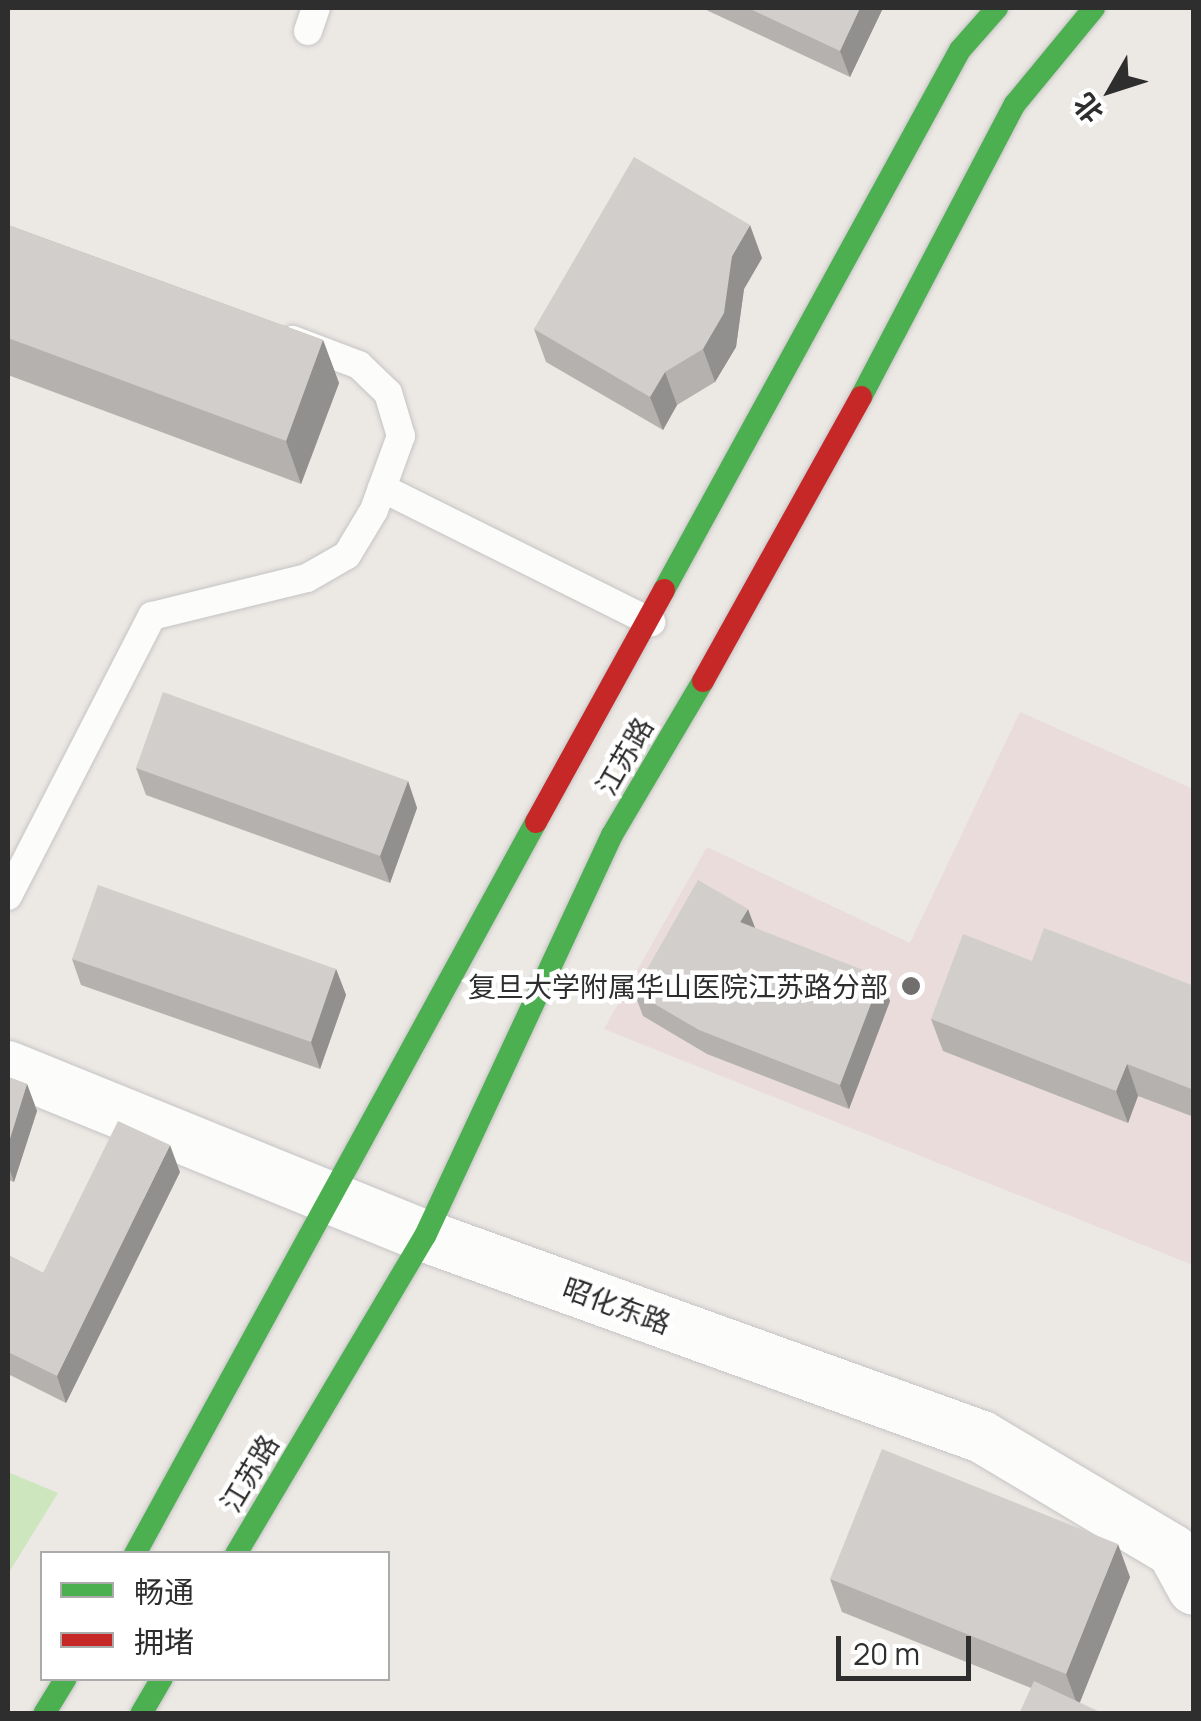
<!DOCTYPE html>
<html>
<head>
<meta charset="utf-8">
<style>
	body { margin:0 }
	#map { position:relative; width:1201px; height:1721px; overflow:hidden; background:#ece8e4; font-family:Manrope,"Noto Sans SC",sans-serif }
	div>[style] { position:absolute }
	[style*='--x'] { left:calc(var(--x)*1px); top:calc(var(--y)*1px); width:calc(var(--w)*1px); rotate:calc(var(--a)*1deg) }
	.medical>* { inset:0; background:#e9dcdb }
	.green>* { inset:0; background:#cee6be }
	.roads { filter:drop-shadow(0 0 2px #c5c4c5) drop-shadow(0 0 2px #c5c4c5) }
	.lane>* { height:28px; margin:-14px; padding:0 14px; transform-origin:14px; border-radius:14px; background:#fcfcfb }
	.street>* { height:52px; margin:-26px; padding:0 26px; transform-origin:26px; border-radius:26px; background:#fcfcfb }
	.fast>* { height:22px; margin:-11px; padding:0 11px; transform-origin:11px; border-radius:11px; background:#4caf50 }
	.jam>* { height:22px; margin:-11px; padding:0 11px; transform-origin:11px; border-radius:11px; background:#c62828 }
	.wall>* { inset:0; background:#b4b1af }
	.shaded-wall>* { inset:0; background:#92908e }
	.building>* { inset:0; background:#d1cecb }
	.dots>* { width:28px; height:28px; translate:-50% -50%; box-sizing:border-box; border:5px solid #fff; border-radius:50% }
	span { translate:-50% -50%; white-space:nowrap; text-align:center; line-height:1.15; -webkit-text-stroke:9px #fff; paint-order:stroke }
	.street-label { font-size:28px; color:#2e2e2e }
	.poi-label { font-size:28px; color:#2e2e2e }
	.right { translate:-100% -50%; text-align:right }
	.frame { position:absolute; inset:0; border:10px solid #2e2e2e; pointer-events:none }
	.legend { position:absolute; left:40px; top:1551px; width:350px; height:130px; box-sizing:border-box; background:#fff; border:2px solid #ababab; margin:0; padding:12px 18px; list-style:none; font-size:30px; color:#2e2e2e }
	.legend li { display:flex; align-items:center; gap:20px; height:50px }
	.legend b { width:50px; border:2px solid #ababab }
	.north { position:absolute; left:1061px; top:40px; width:100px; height:100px; -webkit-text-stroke:8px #fff; paint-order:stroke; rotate:231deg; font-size:28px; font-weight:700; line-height:40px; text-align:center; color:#2e2e2e }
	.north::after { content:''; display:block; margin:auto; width:35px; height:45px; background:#2e2e2e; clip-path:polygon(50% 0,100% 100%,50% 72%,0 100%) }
	.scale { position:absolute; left:836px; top:1636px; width:135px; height:45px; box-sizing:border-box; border:5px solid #2e2e2e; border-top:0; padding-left:12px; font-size:30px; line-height:35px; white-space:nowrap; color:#2e2e2e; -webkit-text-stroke:8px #fff; paint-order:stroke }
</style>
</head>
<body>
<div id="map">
	<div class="medical">
		<i style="clip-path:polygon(1020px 712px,1193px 789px,1193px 1265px,604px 1029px,707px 847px,910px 943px)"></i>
	</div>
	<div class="green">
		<i style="clip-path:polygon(8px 1472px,58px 1493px,8px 1574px)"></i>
	</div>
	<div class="roads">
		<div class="lane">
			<i style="--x:308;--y:31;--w:24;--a:-71"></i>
			<i style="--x:382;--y:488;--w:301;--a:26.5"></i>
			<i style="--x:8;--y:896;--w:315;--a:-62.8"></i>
			<i style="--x:152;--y:616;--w:160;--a:-13.8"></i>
			<i style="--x:307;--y:578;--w:46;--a:-29.9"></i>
			<i style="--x:347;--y:555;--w:52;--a:-59"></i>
			<i style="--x:374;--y:510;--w:79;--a:-70"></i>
			<i style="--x:401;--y:436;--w:45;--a:-106.8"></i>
			<i style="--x:388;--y:393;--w:40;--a:-136"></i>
			<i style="--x:359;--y:365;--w:71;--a:-159.3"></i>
		</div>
		<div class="street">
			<i style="--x:8;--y:1067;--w:450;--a:22.1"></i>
			<i style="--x:425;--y:1236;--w:592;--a:19.84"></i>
			<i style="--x:982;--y:1437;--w:222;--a:30.8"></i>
			<i style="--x:1173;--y:1551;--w:43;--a:61.1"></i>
		</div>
		<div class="fast">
			<i style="--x:861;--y:397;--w:331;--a:-62.3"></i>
			<i style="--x:1015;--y:104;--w:124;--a:-50.5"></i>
			<i style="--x:664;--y:590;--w:616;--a:-61.27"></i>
			<i style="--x:960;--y:50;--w:56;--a:-48.6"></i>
			<i style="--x:135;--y:1554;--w:835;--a:-61.29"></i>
			<i style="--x:236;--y:1554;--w:370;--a:-59.3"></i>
			<i style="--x:425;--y:1236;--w:442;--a:-65"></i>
			<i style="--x:612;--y:835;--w:179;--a:-59.4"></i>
			<i style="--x:44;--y:1714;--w:42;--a:-58.6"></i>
			<i style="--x:141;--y:1714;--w:42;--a:-59.7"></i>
		</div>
		<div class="jam">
			<i style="--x:703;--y:681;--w:325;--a:-60.9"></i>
			<i style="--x:536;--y:822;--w:265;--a:-61.1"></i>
		</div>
	</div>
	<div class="wall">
		<i style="clip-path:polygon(702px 8px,883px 8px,850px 77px)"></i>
		<i style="clip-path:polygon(8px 225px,323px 340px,339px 383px,301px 484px,8px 375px)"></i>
		<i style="clip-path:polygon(762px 258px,744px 289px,736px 347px,715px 382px,677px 405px,663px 430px,546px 362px,534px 329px)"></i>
		<i style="clip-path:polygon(136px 768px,408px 781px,417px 808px,390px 883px,146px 795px)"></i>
		<i style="clip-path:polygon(755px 928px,890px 1001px,849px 1109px,707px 1054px,643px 1016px,634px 992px)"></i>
		<i style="clip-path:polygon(72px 959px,336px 969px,346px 995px,320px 1069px,81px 985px)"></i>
		<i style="clip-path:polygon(1032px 961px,1194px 986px,1194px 1117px,1138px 1096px,1128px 1123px,943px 1051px,931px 1019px)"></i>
		<i style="clip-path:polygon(8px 1077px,27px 1084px,37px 1111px,14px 1182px,8px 1180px)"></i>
		<i style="clip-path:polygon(180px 1172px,66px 1403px,8px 1374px,8px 1255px,43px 1273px)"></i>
		<i style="clip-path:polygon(1130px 1577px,1080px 1702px,1031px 1688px,842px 1612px,830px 1579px)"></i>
	</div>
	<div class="shaded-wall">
		<i style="clip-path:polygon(860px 8px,883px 8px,850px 77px,840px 51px)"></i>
		<i style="clip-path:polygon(750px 225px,762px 258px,744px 289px,736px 347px,715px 382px,703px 349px,732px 256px)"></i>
		<i style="clip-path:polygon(323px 340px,339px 383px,301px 484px,286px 441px)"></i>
		<i style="clip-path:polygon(665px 372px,677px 405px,663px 430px,650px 397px)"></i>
		<i style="clip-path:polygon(408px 781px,417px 808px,390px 883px,380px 856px)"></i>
		<i style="clip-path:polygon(748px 909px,757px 933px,740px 922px)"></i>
		<i style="clip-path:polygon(336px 969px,346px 995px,320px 1069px,311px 1042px)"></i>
		<i style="clip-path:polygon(881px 977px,890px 1001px,849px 1109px,840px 1085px)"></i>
		<i style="clip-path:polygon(1127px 1064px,1138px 1096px,1128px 1123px,1116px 1091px)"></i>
		<i style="clip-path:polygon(27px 1084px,37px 1111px,14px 1182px,8px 1165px,8px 1145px)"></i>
		<i style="clip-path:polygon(170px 1145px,180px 1172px,66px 1403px,57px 1376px)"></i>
		<i style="clip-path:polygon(1118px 1544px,1130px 1577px,1078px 1707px,1066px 1674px)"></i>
	</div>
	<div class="building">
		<i style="clip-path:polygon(748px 8px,860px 8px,840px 51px)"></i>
		<i style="clip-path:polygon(634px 157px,750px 225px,732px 256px,724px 313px,703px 349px,665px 372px,650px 397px,534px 329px)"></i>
		<i style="clip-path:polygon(8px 225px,323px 340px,286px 441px,8px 338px)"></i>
		<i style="clip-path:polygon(163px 692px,408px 781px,380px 856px,136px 768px)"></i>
		<i style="clip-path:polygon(698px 880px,748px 909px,740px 922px,881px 977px,840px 1085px,699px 1030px,634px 992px)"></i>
		<i style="clip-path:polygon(98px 885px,336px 969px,311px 1042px,72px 959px)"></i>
		<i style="clip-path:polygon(1044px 928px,1194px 986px,1194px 1090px,1127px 1064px,1116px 1091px,931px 1019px,963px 934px,1032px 961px)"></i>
		<i style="clip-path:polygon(8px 1077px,27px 1084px,8px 1145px)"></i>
		<i style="clip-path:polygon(118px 1121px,170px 1145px,57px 1376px,8px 1352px,8px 1255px,43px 1273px)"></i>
		<i style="clip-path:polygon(882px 1449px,1118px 1544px,1066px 1674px,830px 1579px)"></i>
		<i style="clip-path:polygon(1034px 1681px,1104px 1714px,1019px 1714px)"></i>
	</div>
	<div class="dots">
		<i style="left:911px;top:986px;background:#706f6e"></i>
	</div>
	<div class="street-label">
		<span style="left:624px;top:756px;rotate:-60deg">江苏路</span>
		<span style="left:617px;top:1305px;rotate:20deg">昭化东路</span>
		<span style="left:249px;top:1473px;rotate:-59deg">江苏路</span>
	</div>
	<div class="poi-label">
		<span class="right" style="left:888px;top:986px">复旦大学附属华山医院江苏路分部</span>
	</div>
	<div class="frame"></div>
	<ul class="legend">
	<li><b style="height:12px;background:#4caf50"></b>畅通</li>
	<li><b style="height:12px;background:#c62828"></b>拥堵</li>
	</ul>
	<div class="north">北</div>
	<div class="scale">20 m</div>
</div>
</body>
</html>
